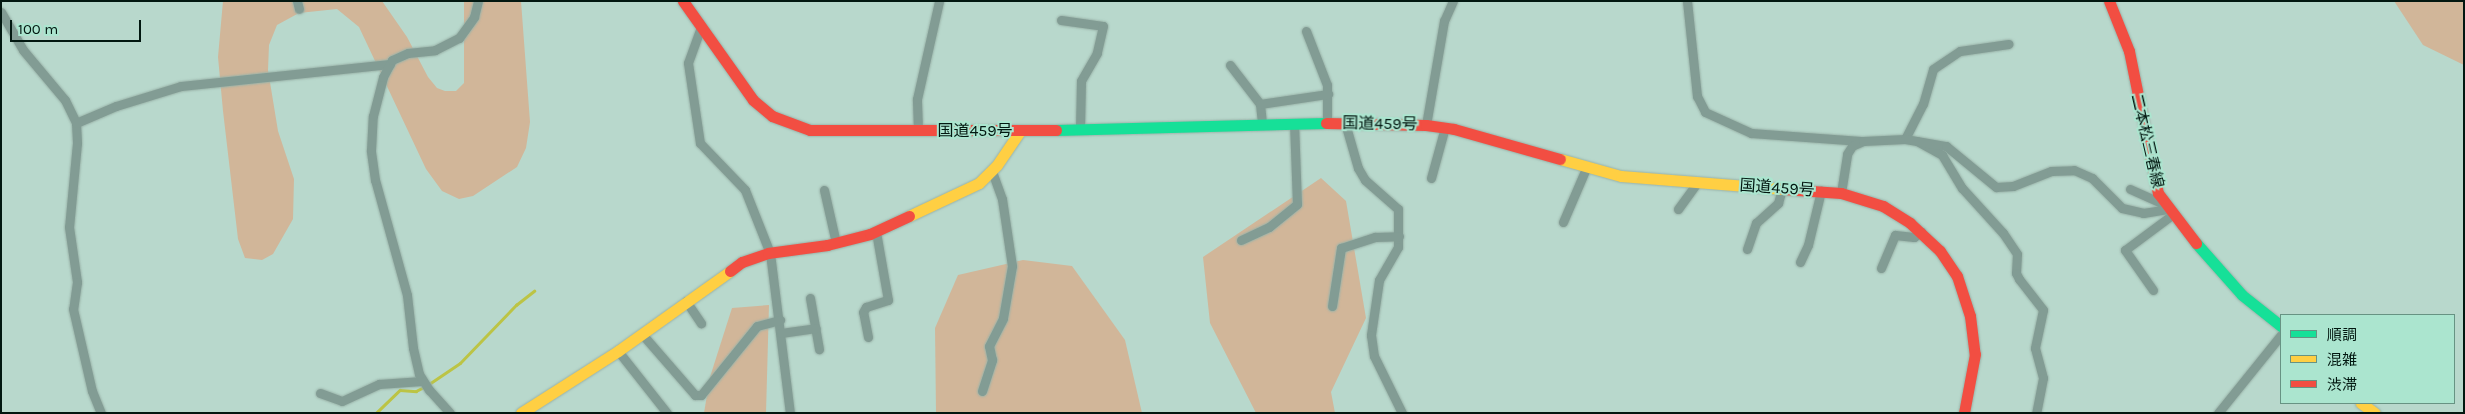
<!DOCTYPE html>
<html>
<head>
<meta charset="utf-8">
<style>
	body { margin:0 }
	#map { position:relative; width:2465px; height:414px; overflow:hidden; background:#b8d8cc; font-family:Karla,"Noto Sans JP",sans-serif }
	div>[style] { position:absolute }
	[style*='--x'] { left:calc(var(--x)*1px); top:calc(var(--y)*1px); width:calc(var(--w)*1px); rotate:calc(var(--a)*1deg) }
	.green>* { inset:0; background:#d1b699 }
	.stream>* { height:2.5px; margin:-1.25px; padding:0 1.25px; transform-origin:1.25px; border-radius:1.25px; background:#bcc445 }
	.roads { filter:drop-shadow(0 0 1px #9ab3a9) drop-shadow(0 0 1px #9ab3a9) }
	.street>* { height:9px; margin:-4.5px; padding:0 4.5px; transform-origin:4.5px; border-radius:4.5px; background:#829c94 }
	.fast>* { height:11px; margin:-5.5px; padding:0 5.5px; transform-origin:5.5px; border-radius:5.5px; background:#16e098 }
	.slow>* { height:11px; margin:-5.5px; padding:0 5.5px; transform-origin:5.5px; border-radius:5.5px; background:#ffcf43 }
	.jam>* { height:11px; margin:-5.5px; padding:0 5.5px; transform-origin:5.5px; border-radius:5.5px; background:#f24e42 }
	span { translate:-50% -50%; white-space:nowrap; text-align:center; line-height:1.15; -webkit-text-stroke:4px #abe5cf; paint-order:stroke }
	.street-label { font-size:16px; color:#021710 }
	.frame { position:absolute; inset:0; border:2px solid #021710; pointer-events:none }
	.legend { position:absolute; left:2280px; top:314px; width:175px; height:90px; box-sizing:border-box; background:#abe5cf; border:1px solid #679383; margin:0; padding:6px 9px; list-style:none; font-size:15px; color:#021710 }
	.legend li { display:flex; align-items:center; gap:10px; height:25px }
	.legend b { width:25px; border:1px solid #679383 }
	.scale { position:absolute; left:10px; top:20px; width:131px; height:22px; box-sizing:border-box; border:2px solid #021710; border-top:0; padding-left:6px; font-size:15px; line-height:18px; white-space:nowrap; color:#021710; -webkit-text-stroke:4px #abe5cf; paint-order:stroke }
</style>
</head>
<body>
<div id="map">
	<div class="green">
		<i style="clip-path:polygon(223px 1px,382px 1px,407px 37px,428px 77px,437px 88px,445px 91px,456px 91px,464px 83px,464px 1px,521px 1px,530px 122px,526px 148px,517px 167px,473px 196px,459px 199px,442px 191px,426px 169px,359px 27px,337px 9px,299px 13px,277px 25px,269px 45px,268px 70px,278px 131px,294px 179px,293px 219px,273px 254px,262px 260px,245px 258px,238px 239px,223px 111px,218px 57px)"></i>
		<i style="clip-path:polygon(2394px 1px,2464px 1px,2464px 65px,2423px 45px)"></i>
		<i style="clip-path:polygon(1321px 178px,1346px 201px,1366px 318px,1331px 392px,1335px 413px,1256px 413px,1210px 323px,1203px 257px)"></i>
		<i style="clip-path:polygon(1023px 260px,1072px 266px,1125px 340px,1142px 413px,936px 413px,935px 328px,958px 275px)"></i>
		<i style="clip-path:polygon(769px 305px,766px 413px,704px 413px,710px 377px,732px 308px)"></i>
	</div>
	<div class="stream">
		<i style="--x:429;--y:384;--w:37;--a:-34"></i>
		<i style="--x:460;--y:363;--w:81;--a:-46"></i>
		<i style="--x:516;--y:305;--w:23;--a:-38"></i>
		<i style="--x:376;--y:413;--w:33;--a:-44"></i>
		<i style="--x:400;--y:390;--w:16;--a:4"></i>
		<i style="--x:416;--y:391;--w:9;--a:-27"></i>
	</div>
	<div class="roads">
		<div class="street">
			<i style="--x:297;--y:1;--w:8;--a:76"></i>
			<i style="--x:1687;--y:1;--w:96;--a:84"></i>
			<i style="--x:1697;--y:96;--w:18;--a:63"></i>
			<i style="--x:1705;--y:112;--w:51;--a:24.5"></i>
			<i style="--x:1751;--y:133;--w:110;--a:4.2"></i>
			<i style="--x:1;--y:12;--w:44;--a:59.9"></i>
			<i style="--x:23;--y:50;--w:65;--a:50"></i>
			<i style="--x:65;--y:100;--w:25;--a:64"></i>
			<i style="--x:76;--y:123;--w:20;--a:87"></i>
			<i style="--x:77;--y:143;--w:84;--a:95.4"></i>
			<i style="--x:69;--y:227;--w:56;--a:81.7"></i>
			<i style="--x:77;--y:282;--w:27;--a:98"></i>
			<i style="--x:73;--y:309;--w:84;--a:77"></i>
			<i style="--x:92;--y:391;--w:24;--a:68"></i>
			<i style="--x:1061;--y:20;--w:42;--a:8.1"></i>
			<i style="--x:1103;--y:26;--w:28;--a:103"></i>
			<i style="--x:1097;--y:53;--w:32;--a:120"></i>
			<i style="--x:1081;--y:81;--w:48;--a:91.2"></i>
			<i style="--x:701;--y:27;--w:38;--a:110"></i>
			<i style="--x:688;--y:63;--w:81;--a:81.5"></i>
			<i style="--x:700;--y:143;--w:65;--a:46.2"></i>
			<i style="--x:745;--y:190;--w:68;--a:68.4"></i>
			<i style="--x:770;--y:253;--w:161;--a:82.9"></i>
			<i style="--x:1306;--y:31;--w:58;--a:68.7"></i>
			<i style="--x:1327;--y:85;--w:38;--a:90"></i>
			<i style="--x:1230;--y:65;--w:49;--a:52.4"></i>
			<i style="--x:1260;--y:104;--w:20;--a:84"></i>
			<i style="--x:1260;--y:104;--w:69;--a:-8.4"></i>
			<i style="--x:76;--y:123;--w:43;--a:-23"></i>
			<i style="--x:116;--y:106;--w:68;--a:-17.1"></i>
			<i style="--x:181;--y:86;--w:210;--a:-6"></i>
			<i style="--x:1345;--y:123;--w:47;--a:73.9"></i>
			<i style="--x:1358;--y:168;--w:14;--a:60"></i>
			<i style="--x:1365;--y:180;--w:44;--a:41.3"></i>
			<i style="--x:1398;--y:209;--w:38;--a:90"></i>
			<i style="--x:1398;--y:247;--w:38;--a:120"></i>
			<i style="--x:1379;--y:280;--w:56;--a:98.3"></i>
			<i style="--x:1371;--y:335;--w:21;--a:82"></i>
			<i style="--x:1374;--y:356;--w:64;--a:63.8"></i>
			<i style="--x:1426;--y:125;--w:106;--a:-80.2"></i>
			<i style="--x:1444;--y:21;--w:22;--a:-66"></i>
			<i style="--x:918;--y:130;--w:31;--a:-92"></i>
			<i style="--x:917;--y:99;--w:100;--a:-77.3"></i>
			<i style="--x:1905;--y:139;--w:39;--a:-63"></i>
			<i style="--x:1923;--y:104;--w:36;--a:-74"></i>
			<i style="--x:1933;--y:69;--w:32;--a:-34"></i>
			<i style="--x:1960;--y:51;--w:49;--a:-8.3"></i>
			<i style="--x:1917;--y:141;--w:29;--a:29"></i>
			<i style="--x:1942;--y:155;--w:39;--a:59"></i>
			<i style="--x:1962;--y:188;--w:61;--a:47.7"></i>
			<i style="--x:2003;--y:233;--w:25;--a:56"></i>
			<i style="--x:2017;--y:254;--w:19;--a:93"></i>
			<i style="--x:2016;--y:273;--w:7;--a:63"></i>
			<i style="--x:2019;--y:279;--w:39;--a:52"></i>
			<i style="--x:2043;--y:310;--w:39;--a:102"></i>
			<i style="--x:2035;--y:348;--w:31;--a:75"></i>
			<i style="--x:2043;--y:378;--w:36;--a:101"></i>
			<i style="--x:1431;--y:178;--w:53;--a:-74.6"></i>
			<i style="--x:2130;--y:189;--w:37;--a:24"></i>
			<i style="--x:824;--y:190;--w:54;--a:77.2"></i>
			<i style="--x:1841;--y:193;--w:39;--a:-81"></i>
			<i style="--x:1847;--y:154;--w:9;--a:-58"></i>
			<i style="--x:1852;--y:146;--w:12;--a:-24"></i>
			<i style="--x:1863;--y:141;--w:42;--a:-2.7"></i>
			<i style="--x:1905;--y:139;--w:42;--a:9.7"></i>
			<i style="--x:1946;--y:146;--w:65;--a:39.4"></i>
			<i style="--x:1996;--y:187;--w:17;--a:-3"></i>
			<i style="--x:2013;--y:186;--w:41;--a:-21.5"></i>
			<i style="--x:2051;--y:171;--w:23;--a:-2"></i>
			<i style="--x:2074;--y:170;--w:20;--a:24"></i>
			<i style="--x:2092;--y:178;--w:42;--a:45"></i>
			<i style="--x:2122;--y:208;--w:22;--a:13"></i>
			<i style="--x:2143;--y:213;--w:25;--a:-9"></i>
			<i style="--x:1678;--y:209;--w:32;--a:-54"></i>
			<i style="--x:1563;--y:222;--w:61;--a:-66.8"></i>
			<i style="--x:1241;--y:240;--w:31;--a:-25"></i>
			<i style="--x:1269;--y:227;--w:36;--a:-39"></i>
			<i style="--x:1297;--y:204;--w:81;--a:-92.1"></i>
			<i style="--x:1747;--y:249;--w:28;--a:-71"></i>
			<i style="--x:1756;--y:223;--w:30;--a:-42"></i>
			<i style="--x:1778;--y:203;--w:15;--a:-74"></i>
			<i style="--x:1800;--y:262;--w:19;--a:-65"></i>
			<i style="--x:1808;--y:245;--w:56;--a:-76.5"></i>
			<i style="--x:1881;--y:268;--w:36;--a:-67"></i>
			<i style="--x:1895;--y:235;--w:19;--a:6"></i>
			<i style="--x:1914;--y:237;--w:9;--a:-36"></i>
			<i style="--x:2153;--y:290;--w:49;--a:-125"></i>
			<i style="--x:2125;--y:250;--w:59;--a:-36.7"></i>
			<i style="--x:810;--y:298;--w:52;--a:80"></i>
			<i style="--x:686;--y:301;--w:27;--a:56"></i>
			<i style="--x:1332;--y:306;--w:59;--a:-81.2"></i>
			<i style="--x:1341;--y:248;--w:36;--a:-18"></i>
			<i style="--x:1375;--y:237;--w:24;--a:-2"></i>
			<i style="--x:781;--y:333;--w:35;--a:-8"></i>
			<i style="--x:642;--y:334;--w:81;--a:49"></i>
			<i style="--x:695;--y:395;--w:6;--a:0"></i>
			<i style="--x:701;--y:395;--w:89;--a:-50.9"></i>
			<i style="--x:757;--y:326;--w:24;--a:-15"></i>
			<i style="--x:868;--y:337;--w:25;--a:-101"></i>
			<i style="--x:863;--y:312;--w:6;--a:-59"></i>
			<i style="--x:866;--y:307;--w:23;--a:-18"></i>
			<i style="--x:888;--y:300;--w:69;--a:-100"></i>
			<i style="--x:618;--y:351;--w:79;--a:51.7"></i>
			<i style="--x:982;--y:391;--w:33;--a:-72"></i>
			<i style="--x:992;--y:360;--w:14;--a:-102"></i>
			<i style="--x:989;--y:346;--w:31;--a:-63"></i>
			<i style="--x:1003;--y:318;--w:53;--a:-80.2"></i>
			<i style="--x:1012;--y:266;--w:68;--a:-98.5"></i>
			<i style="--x:1002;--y:199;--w:30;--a:-110"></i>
			<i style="--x:320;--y:393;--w:23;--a:20"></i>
			<i style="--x:342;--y:401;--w:41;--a:-24.7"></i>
			<i style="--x:379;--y:384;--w:43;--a:-4"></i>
			<i style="--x:450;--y:413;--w:31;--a:-132"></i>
			<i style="--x:429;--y:390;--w:19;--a:-122"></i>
			<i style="--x:419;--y:374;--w:27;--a:-103"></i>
			<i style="--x:413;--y:348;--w:53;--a:-96.5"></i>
			<i style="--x:407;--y:295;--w:119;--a:-105.5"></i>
			<i style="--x:375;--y:180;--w:30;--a:-98"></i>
			<i style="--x:371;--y:150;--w:34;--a:-87"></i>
			<i style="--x:373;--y:116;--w:40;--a:-75.6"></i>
			<i style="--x:383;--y:77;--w:19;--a:-62"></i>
			<i style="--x:392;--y:60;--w:17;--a:-24"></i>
			<i style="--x:408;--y:53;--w:27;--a:-6"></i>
			<i style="--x:435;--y:50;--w:27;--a:-27"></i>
			<i style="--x:459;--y:38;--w:26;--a:-54"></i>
			<i style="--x:474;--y:17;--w:16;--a:-76"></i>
			<i style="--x:2218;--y:413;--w:100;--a:-51.1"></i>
		</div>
		<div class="fast">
			<i style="--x:1056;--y:130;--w:270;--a:-1.5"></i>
			<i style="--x:2196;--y:243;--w:69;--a:48.5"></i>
			<i style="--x:2242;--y:295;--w:50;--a:38.5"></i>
		</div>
		<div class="slow">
			<i style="--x:1560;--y:159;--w:63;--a:15.6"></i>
			<i style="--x:1621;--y:176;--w:163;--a:4.6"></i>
			<i style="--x:909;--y:216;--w:77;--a:-25.2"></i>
			<i style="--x:979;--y:183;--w:25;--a:-45"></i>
			<i style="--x:997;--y:165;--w:41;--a:-55.9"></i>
			<i style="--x:2361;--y:403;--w:17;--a:36"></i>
			<i style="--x:521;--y:413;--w:115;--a:-32.6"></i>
			<i style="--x:618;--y:351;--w:138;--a:-35.5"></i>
		</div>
		<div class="jam">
			<i style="--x:683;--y:1;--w:121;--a:54.7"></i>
			<i style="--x:753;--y:100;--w:25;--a:40"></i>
			<i style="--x:772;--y:116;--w:40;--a:20.2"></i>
			<i style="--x:810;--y:130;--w:246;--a:0"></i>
			<i style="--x:2109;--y:1;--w:54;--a:68.2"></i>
			<i style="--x:2129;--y:51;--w:145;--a:78.5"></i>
			<i style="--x:2158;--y:193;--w:63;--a:52.8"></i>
			<i style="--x:1326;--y:123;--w:100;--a:1.1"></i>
			<i style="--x:1426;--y:125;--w:28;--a:8"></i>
			<i style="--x:1454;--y:129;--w:110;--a:15.8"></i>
			<i style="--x:1783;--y:189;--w:58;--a:3.9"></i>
			<i style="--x:1841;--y:193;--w:44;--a:17.2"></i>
			<i style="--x:1883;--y:206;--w:32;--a:32"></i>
			<i style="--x:1910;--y:223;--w:41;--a:43"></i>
			<i style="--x:1940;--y:251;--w:30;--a:56"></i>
			<i style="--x:1957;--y:276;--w:42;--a:72"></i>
			<i style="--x:1970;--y:316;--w:38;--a:83"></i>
			<i style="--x:1975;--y:354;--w:60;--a:100.6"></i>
			<i style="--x:730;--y:271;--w:15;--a:-37"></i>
			<i style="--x:742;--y:262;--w:28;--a:-19"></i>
			<i style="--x:768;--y:253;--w:60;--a:-7.7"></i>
			<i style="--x:827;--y:245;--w:44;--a:-14.3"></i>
			<i style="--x:870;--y:234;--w:43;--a:-24.8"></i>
		</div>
	</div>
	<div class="street-label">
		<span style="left:1380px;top:124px;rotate:1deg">国道459号</span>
		<span style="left:975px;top:131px">国道459号</span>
		<span style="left:2147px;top:141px;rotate:77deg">二本松三春線</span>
		<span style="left:1777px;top:188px;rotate:4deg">国道459号</span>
	</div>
	<div class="frame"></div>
	<ul class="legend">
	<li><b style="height:6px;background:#16e098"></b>順調</li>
	<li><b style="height:6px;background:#ffcf43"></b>混雑</li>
	<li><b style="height:6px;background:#f24e42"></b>渋滞</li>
	</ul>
	<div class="scale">100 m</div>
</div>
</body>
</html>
